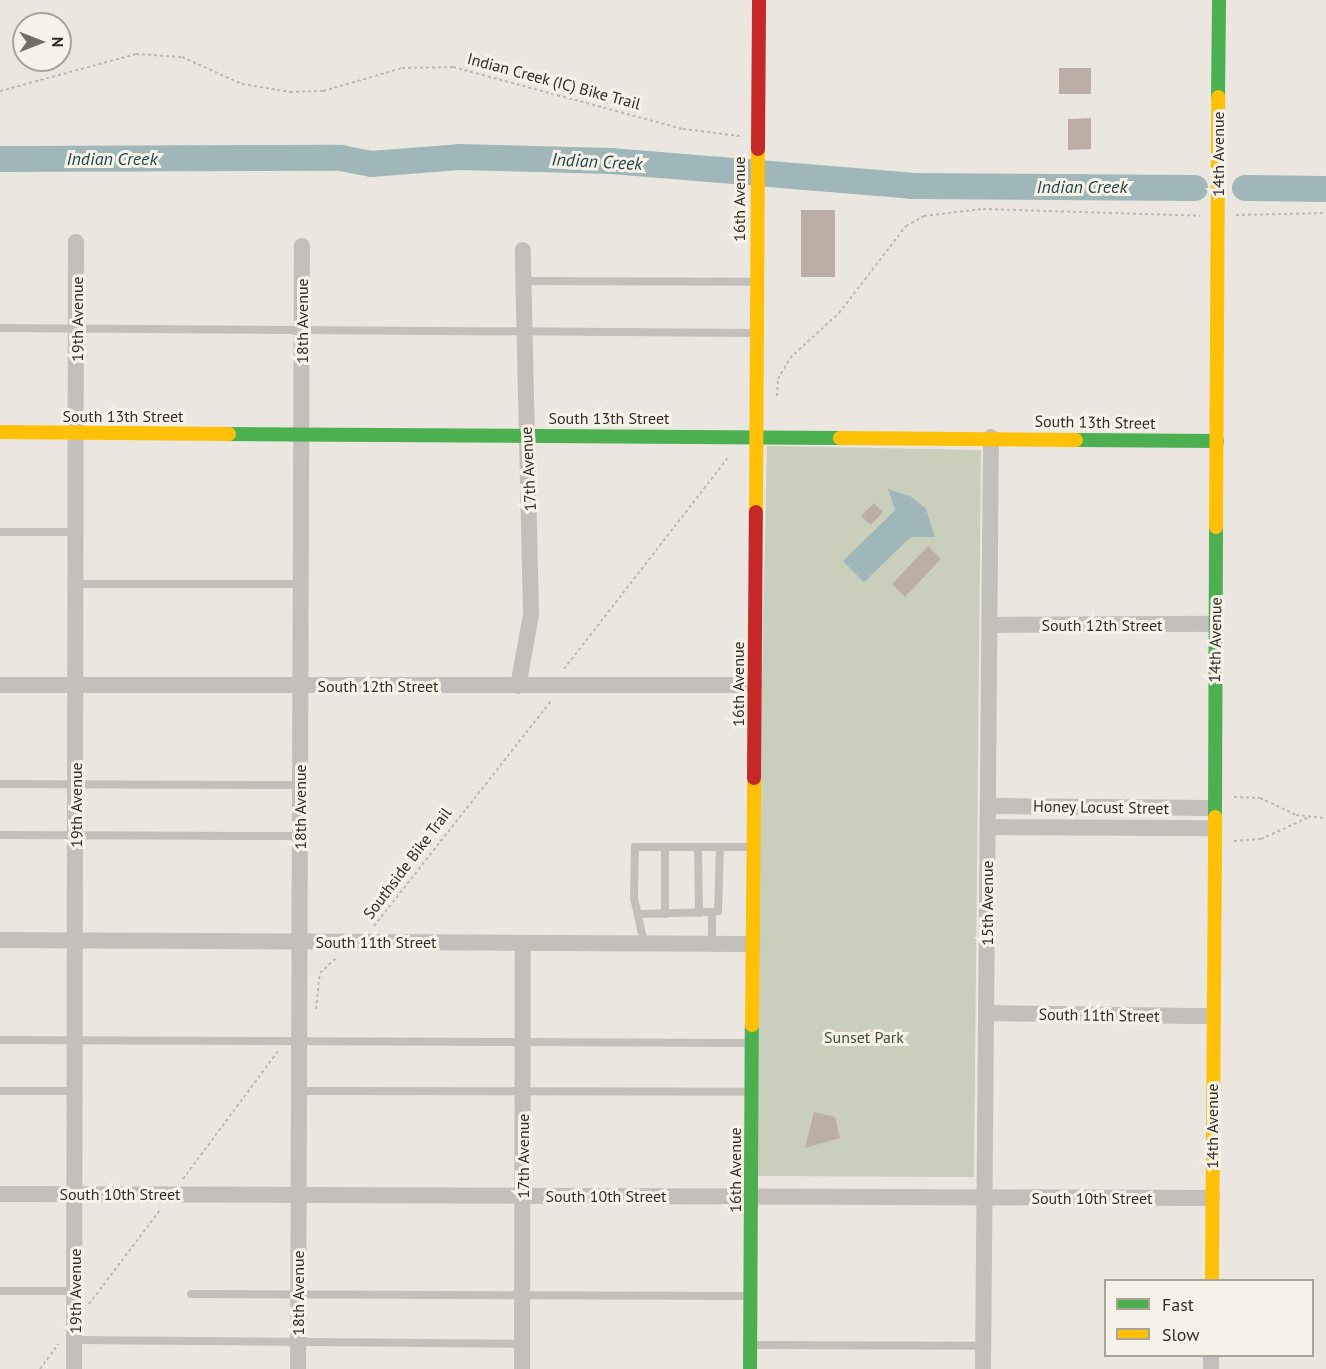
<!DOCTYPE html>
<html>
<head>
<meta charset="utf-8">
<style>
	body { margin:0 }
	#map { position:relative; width:1326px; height:1369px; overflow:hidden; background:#ebe7e0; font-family:"PT Sans",sans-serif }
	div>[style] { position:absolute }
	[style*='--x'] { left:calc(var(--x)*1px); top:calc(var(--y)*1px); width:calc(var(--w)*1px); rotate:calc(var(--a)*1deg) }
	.green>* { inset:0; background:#cacfbc }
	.water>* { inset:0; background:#9fb7b9 }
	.river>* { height:26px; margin:-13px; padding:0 13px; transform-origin:13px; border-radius:13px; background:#9fb7b9 }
	.building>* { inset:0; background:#bcaea4 }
	.path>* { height:2px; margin-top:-1px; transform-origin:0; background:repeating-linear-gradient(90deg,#bcb8b2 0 3px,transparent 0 6px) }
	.lane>* { height:8px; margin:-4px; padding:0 4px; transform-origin:4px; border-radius:4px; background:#c3bfba }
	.street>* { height:16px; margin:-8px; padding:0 8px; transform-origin:8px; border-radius:8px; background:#c3bfba }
	.fast>* { height:14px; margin:-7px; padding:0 7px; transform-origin:7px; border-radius:7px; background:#4caf50 }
	.slow>* { height:14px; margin:-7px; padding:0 7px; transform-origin:7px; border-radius:7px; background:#ffc107 }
	.jam>* { height:14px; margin:-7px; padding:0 7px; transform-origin:7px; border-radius:7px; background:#c62828 }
	span { translate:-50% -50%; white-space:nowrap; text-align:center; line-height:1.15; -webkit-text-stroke:6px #f7f2e8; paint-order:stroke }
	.street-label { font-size:16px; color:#342d29 }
	.park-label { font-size:16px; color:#404f2f }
	.water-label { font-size:18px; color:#234850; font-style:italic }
	.legend { position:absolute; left:1104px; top:1279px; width:210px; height:78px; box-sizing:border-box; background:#f7f2e8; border:2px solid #a9a39c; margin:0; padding:8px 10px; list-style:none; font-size:18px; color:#342d29 }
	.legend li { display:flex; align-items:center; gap:12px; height:30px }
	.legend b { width:30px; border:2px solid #a9a39c }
	.north { position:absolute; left:12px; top:12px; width:60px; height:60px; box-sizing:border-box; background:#f7f2e8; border:2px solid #a9a39c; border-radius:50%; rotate:90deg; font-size:16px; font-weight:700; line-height:24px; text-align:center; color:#342d29 }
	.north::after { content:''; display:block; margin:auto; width:21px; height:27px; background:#746e69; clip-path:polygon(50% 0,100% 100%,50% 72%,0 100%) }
</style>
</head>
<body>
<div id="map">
	<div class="green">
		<i style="clip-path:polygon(767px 446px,981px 450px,974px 1177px,751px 1176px)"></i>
	</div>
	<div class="water">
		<i style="clip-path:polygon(888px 489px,912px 497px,926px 509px,935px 537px,911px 537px,864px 582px,843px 561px,895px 510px)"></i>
	</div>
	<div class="river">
		<i style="--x:0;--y:159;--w:341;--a:-0.2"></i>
		<i style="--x:341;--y:158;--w:31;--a:11"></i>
		<i style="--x:371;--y:164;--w:88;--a:-4.5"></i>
		<i style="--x:459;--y:157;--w:152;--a:1.5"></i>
		<i style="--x:611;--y:161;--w:302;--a:4.7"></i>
		<i style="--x:912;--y:186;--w:283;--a:0.4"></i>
		<i style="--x:1245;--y:188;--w:81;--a:0.7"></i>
	</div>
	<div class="building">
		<i style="clip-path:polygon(1059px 68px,1091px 68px,1091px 94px,1059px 94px)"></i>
		<i style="clip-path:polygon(1091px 118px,1091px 149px,1068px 150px,1068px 119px)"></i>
		<i style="clip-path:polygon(801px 210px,835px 210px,835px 277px,801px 277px)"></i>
		<i style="clip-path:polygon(874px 503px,883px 512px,871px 525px,861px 516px)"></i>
		<i style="clip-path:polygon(928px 546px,941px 559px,905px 597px,892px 584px)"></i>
		<i style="clip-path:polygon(814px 1112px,835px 1117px,840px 1138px,805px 1148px)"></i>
	</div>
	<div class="path">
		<i style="--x:0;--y:91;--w:141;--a:-15.2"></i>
		<i style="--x:136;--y:54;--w:46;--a:3.7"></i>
		<i style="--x:182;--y:57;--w:66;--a:24.2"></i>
		<i style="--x:242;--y:84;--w:49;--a:9.5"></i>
		<i style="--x:290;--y:92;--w:33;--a:-2"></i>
		<i style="--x:323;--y:91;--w:82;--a:-16.2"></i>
		<i style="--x:402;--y:68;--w:51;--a:-1.1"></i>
		<i style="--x:453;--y:67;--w:238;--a:15.1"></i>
		<i style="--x:683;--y:129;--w:57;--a:7"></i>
		<i style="--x:1236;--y:215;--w:90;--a:-1.3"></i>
		<i style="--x:777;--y:396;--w:17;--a:-87"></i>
		<i style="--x:778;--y:379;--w:24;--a:-60"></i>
		<i style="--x:790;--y:358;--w:67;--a:-42.6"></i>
		<i style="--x:839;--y:313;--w:110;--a:-52.4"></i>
		<i style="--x:906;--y:226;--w:21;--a:-29"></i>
		<i style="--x:924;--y:216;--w:59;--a:-6.8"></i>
		<i style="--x:983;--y:209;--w:217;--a:1.8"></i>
		<i style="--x:564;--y:669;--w:269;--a:-52.2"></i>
		<i style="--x:1234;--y:797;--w:26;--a:2"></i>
		<i style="--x:1260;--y:798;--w:40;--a:25"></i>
		<i style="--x:1296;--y:815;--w:30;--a:6"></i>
		<i style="--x:1234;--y:841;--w:27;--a:-4"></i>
		<i style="--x:1261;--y:839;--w:51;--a:-24.5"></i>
		<i style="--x:374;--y:926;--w:288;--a:-51.8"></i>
		<i style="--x:316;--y:1009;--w:36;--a:-84"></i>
		<i style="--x:320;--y:973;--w:23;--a:-43"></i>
		<i style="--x:183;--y:1179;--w:159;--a:-53.4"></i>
		<i style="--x:89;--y:1304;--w:118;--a:-52.9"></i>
		<i style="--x:40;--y:1369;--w:31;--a:-54"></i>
	</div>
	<div class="lane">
		<i style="--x:524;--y:281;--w:230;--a:0.2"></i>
		<i style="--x:0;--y:328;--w:755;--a:0.38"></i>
		<i style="--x:0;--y:532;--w:76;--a:0"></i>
		<i style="--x:76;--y:584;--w:224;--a:0"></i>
		<i style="--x:0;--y:784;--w:300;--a:0.2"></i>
		<i style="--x:0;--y:835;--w:300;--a:0.2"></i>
		<i style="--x:665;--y:847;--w:67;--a:90"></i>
		<i style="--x:698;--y:847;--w:66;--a:89.1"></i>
		<i style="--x:712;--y:912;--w:6;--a:-9"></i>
		<i style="--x:718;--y:911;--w:64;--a:-88.2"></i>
		<i style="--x:642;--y:914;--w:70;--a:-1.6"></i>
		<i style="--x:712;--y:912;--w:32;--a:90"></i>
		<i style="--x:644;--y:943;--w:46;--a:-102.5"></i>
		<i style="--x:634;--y:898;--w:51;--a:-88.9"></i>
		<i style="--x:635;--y:847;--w:115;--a:0"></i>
		<i style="--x:0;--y:1040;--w:749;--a:0.23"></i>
		<i style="--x:0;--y:1091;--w:75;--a:0"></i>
		<i style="--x:299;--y:1091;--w:452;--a:0.1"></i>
		<i style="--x:0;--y:1291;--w:75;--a:0"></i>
		<i style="--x:191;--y:1294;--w:558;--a:0.21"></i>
		<i style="--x:74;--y:1340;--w:448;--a:0.5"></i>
		<i style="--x:752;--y:1345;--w:231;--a:0.2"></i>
	</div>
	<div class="street">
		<i style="--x:989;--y:625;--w:226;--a:-0.3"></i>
		<i style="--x:0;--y:685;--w:755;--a:0"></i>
		<i style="--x:518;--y:686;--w:72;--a:-79.6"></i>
		<i style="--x:531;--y:615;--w:365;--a:-91.3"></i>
		<i style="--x:988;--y:806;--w:226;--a:0.5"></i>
		<i style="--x:988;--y:827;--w:225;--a:0.3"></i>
		<i style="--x:0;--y:940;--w:753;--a:0.3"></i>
		<i style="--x:987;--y:1013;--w:225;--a:0.8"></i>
		<i style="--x:0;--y:1194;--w:1212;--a:0.19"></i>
		<i style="--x:74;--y:1369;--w:1127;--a:-89.9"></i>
		<i style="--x:298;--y:1369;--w:1123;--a:-89.8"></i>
		<i style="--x:522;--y:1369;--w:426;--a:-89.9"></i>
		<i style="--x:983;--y:1369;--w:932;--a:-89.51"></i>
		<i style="--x:1211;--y:1369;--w:13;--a:-90"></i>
	</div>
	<div class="fast">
		<i style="--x:1218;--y:97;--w:97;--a:-89.4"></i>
		<i style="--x:229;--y:434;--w:611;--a:0.38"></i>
		<i style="--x:1076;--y:440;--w:141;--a:0.4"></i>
		<i style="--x:1215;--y:817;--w:290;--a:-89.8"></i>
		<i style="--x:750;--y:1369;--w:344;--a:-89.7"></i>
	</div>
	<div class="slow">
		<i style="--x:0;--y:432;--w:229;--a:0.5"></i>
		<i style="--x:840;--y:438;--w:236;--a:0.5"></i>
		<i style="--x:756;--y:512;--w:363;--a:-89.7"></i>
		<i style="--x:1216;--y:527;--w:430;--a:-89.7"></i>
		<i style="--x:752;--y:1025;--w:247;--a:-89.5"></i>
		<i style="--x:1212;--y:1280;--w:463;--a:-89.6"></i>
	</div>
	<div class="jam">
		<i style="--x:758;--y:149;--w:149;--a:-89.6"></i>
		<i style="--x:754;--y:778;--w:266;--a:-89.6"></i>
	</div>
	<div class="street-label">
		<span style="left:554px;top:81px;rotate:15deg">Indian Creek (IC) Bike Trail</span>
		<span style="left:1218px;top:154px;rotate:-90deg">14th Avenue</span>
		<span style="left:739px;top:199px;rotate:-90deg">16th Avenue</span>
		<span style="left:77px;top:319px;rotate:-90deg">19th Avenue</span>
		<span style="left:302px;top:321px;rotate:-90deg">18th Avenue</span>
		<span style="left:123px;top:416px">South 13th Street</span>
		<span style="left:609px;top:418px">South 13th Street</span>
		<span style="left:1095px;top:422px;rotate:1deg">South 13th Street</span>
		<span style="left:528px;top:469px;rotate:-93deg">17th Avenue</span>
		<span style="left:1102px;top:625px">South 12th Street</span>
		<span style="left:1215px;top:640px;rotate:-89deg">14th Avenue</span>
		<span style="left:738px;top:684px;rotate:-90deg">16th Avenue</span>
		<span style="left:378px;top:686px">South 12th Street</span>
		<span style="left:76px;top:805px;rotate:-90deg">19th Avenue</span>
		<span style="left:300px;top:807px;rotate:-90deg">18th Avenue</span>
		<span style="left:1101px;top:807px;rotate:1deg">Honey Locust Street</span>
		<span style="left:407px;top:863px;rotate:-53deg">Southside Bike Trail</span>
		<span style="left:987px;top:903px;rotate:-90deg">15th Avenue</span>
		<span style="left:376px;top:942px">South 11th Street</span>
		<span style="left:1099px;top:1015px;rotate:1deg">South 11th Street</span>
		<span style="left:1212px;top:1126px;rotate:-90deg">14th Avenue</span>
		<span style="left:523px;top:1156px;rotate:-90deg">17th Avenue</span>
		<span style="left:735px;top:1170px;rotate:-90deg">16th Avenue</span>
		<span style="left:120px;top:1194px">South 10th Street</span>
		<span style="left:606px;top:1196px">South 10th Street</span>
		<span style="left:1092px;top:1198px">South 10th Street</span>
		<span style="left:75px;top:1291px;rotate:-90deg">19th Avenue</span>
		<span style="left:298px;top:1293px;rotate:-90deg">18th Avenue</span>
	</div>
	<div class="park-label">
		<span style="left:864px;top:1037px">Sunset Park</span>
	</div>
	<div class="water-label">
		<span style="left:112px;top:159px">Indian Creek</span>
		<span style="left:597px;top:162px;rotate:3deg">Indian Creek</span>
		<span style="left:1082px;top:187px">Indian Creek</span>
	</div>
	<ul class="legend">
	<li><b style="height:8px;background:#4caf50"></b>Fast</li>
	<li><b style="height:8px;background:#ffc107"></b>Slow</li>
	</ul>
	<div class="north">N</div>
</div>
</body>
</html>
